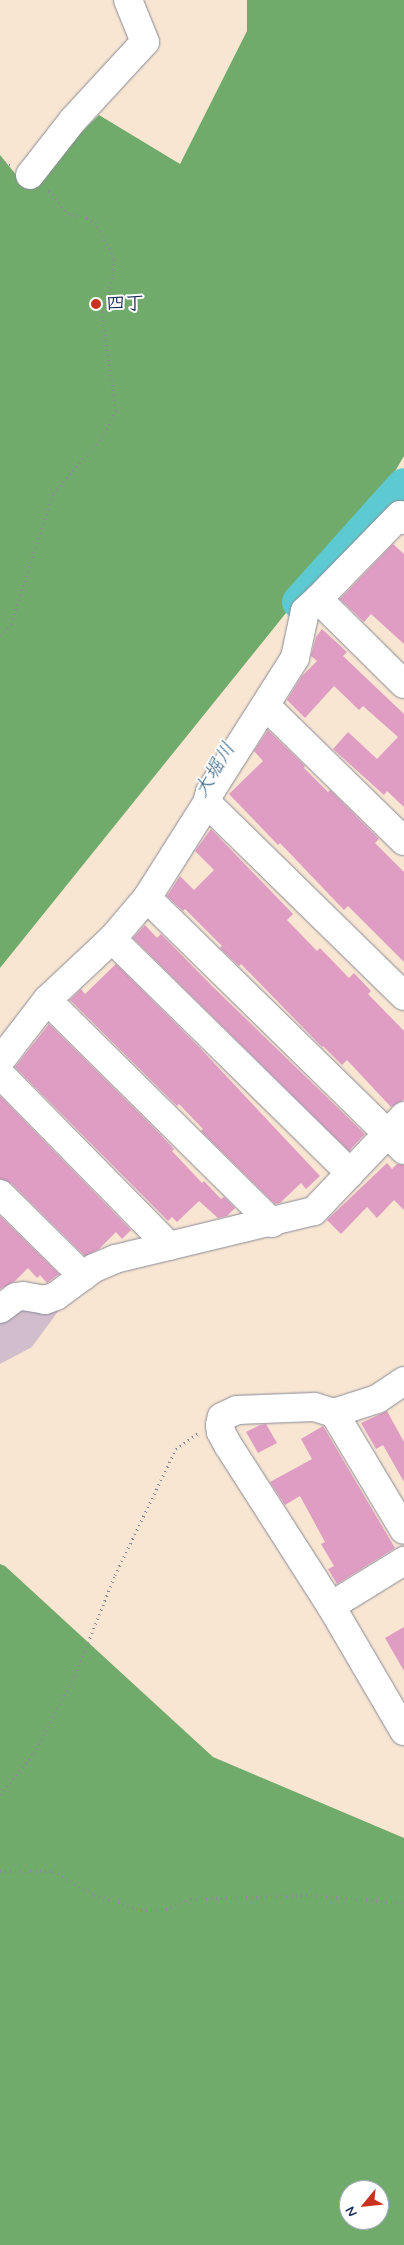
<!DOCTYPE html>
<html>
<head>
<meta charset="utf-8">
<style>
	body { margin:0 }
	#map { position:relative; width:404px; height:2245px; overflow:hidden; background:#f8e6d2; font-family:Mynerve,"Klee One",sans-serif }
	div>[style] { position:absolute }
	[style*='--x'] { left:calc(var(--x)*1px); top:calc(var(--y)*1px); width:calc(var(--w)*1px); rotate:calc(var(--a)*1deg) }
	.industrial>* { inset:0; background:#d1bdcb }
	.forest>* { inset:0; background:#71ab6b }
	.river>* { height:34px; margin:-17px; padding:0 17px; transform-origin:17px; border-radius:17px; background:#5dcad1 }
	.building>* { inset:0; background:#e09dc4 }
	.path>* { height:3px; margin-top:-1.5px; transform-origin:0; background:repeating-linear-gradient(90deg,#8a8a98 0 1px,transparent 0 5px) }
	.roads { filter:drop-shadow(0 0 1px #8a8a98) drop-shadow(0 0 1px #8a8a98) }
	.minor>* { height:28px; margin:-14px; padding:0 14px; transform-origin:14px; border-radius:14px; background:#fff }
	.dots>* { width:14px; height:14px; translate:-50% -50%; box-sizing:border-box; border:2px solid #fff; border-radius:50% }
	span { translate:-50% -50%; white-space:nowrap; text-align:center; line-height:1.15; -webkit-text-stroke:4px #fff; paint-order:stroke }
	.poi-label { font-size:19px; color:#1b2f5e; font-weight:700 }
	.left { translate:0 -50%; text-align:left }
	.water-label { font-size:20px; color:#2f5e80; font-style:italic }
	.north { position:absolute; left:339px; top:2180px; width:50px; height:50px; box-sizing:border-box; background:#fff; border:1px solid #a4acbf; border-radius:50%; rotate:242deg; font-size:14px; font-weight:700; line-height:20px; text-align:center; color:#1b2f5e }
	.north::after { content:''; display:block; margin:auto; width:18px; height:22px; background:#c8321e; clip-path:polygon(50% 0,100% 100%,50% 72%,0 100%) }
</style>
</head>
<body>
<div id="map">
	<div class="industrial">
		<i style="clip-path:polygon(20px 1309px,59px 1310px,32px 1347px,0 1364px,0 1322px)"></i>
	</div>
	<div class="forest">
		<i style="clip-path:polygon(247px 0,404px 0,404px 456px,381px 495px,0 968px,0 155px,26px 187px,99px 115px,180px 164px,247px 31px)"></i>
		<i style="clip-path:polygon(evenodd,0 1564px,5px 1566px,213px 1757px,404px 1838px,404px 2245px,0 2245px,0 1564px,349px 2190px,379px 2190px,379px 2220px,349px 2220px,349px 2190px)"></i>
	</div>
	<div class="river">
		<i style="--x:299;--y:602;--w:157;--a:-48.1"></i>
	</div>
	<div class="building">
		<i style="clip-path:polygon(393px 544px,404px 554px,404px 644px,371px 614px,364px 622px,340px 599px)"></i>
		<i style="clip-path:polygon(322px 629px,347px 652px,343px 656px,404px 714px,404px 807px,387px 791px,384px 795px,333px 749px,348px 732px,377px 759px,398px 737px,363px 706px,359px 710px,334px 686px,305px 718px,287px 700px,302px 676px,317px 661px,311px 656px,316px 637px)"></i>
		<i style="clip-path:polygon(268px 730px,305px 766px,304px 768px,328px 792px,330px 790px,379px 839px,375px 843px,404px 872px,404px 962px,348px 906px,344px 910px,280px 843px,278px 845px,229px 794px,263px 761px,254px 751px)"></i>
		<i style="clip-path:polygon(211px 829px,293px 914px,287px 920px,317px 951px,320px 948px,349px 978px,354px 973px,371px 991px,368px 994px,404px 1031px,404px 1099px,402px 1101px,391px 1107px,347px 1060px,342px 1065px,323px 1046px,322px 1047px,241px 964px,239px 966px,220px 948px,222px 946px,185px 909px,183px 911px,167px 896px,180px 876px,194px 890px,214px 870px,195px 851px)"></i>
		<i style="clip-path:polygon(145px 925px,157px 938px,161px 934px,212px 986px,365px 1134px,349px 1151px,133px 938px)"></i>
		<i style="clip-path:polygon(116px 964px,199px 1047px,320px 1176px,306px 1189px,301px 1183px,280px 1203px,275px 1204px,201px 1131px,203px 1129px,179px 1104px,177px 1106px,70px 1000px,81px 989px,85px 994px)"></i>
		<i style="clip-path:polygon(49px 1024px,154px 1128px,174px 1149px,172px 1151px,202px 1183px,204px 1181px,221px 1199px,224px 1197px,235px 1208px,227px 1216px,218px 1218px,199px 1201px,177px 1222px,172px 1217px,168px 1221px,15px 1067px)"></i>
		<i style="clip-path:polygon(0 1096px,131px 1230px,122px 1239px,116px 1232px,99px 1249px,85px 1256px,11px 1183px,0 1179px)"></i>
		<i style="clip-path:polygon(387px 1163px,392px 1169px,397px 1164px,404px 1165px,404px 1210px,394px 1200px,377px 1218px,367px 1207px,341px 1234px,327px 1220px)"></i>
		<i style="clip-path:polygon(0 1216px,59px 1274px,47px 1283px,40px 1275px,37px 1278px,28px 1268px,15px 1281px,0 1289px)"></i>
		<i style="clip-path:polygon(387px 1411px,404px 1442px,404px 1482px,383px 1445px,376px 1449px,361px 1423px)"></i>
		<i style="clip-path:polygon(266px 1424px,277px 1443px,258px 1453px,246px 1432px,260px 1425px)"></i>
		<i style="clip-path:polygon(323px 1426px,395px 1548px,337px 1584px,328px 1569px,334px 1566px,321px 1544px,325px 1542px,300px 1496px,285px 1505px,270px 1482px,312px 1459px,301px 1439px)"></i>
		<i style="clip-path:polygon(404px 1627px,404px 1671px,385px 1638px)"></i>
	</div>
	<div class="path">
		<i style="--x:0;--y:160;--w:11;--a:27"></i>
		<i style="--x:0;--y:635;--w:16;--a:-45"></i>
		<i style="--x:11;--y:624;--w:138;--a:-72.2"></i>
		<i style="--x:53;--y:493;--w:74;--a:-48.3"></i>
		<i style="--x:102;--y:438;--w:31;--a:-63"></i>
		<i style="--x:116;--y:410;--w:94;--a:-98.6"></i>
		<i style="--x:102;--y:317;--w:43;--a:-75.3"></i>
		<i style="--x:113;--y:275;--w:17;--a:-87"></i>
		<i style="--x:114;--y:258;--w:38;--a:-118"></i>
		<i style="--x:96;--y:224;--w:11;--a:-146"></i>
		<i style="--x:87;--y:218;--w:18;--a:-167"></i>
		<i style="--x:69;--y:214;--w:33;--a:-131"></i>
		<i style="--x:0;--y:1794;--w:53;--a:-50.3"></i>
		<i style="--x:34;--y:1753;--w:88;--a:-62.3"></i>
		<i style="--x:75;--y:1675;--w:108;--a:-68.2"></i>
		<i style="--x:115;--y:1575;--w:140;--a:-64.2"></i>
		<i style="--x:176;--y:1449;--w:29;--a:-36"></i>
		<i style="--x:0;--y:1871;--w:53;--a:0"></i>
		<i style="--x:53;--y:1871;--w:48;--a:30.3"></i>
		<i style="--x:94;--y:1895;--w:49;--a:17.7"></i>
		<i style="--x:141;--y:1910;--w:25;--a:-2"></i>
		<i style="--x:166;--y:1909;--w:27;--a:-22"></i>
		<i style="--x:191;--y:1899;--w:120;--a:-1.9"></i>
		<i style="--x:311;--y:1895;--w:93;--a:4.9"></i>
	</div>
	<div class="roads">
		<div class="minor">
			<i style="--x:30;--y:175;--w:70;--a:-52"></i>
			<i style="--x:73;--y:120;--w:106;--a:-47.3"></i>
			<i style="--x:145;--y:42;--w:45;--a:-112"></i>
			<i style="--x:404;--y:520;--w:6;--a:-129"></i>
			<i style="--x:400;--y:515;--w:117;--a:134.3"></i>
			<i style="--x:318;--y:599;--w:121;--a:44.7"></i>
			<i style="--x:318;--y:599;--w:18;--a:137"></i>
			<i style="--x:305;--y:611;--w:48;--a:102"></i>
			<i style="--x:295;--y:658;--w:159;--a:122.4"></i>
			<i style="--x:210;--y:792;--w:11;--a:105"></i>
			<i style="--x:207;--y:803;--w:276;--a:44.4"></i>
			<i style="--x:266;--y:706;--w:193;--a:44.4"></i>
			<i style="--x:147;--y:898;--w:360;--a:44.4"></i>
			<i style="--x:112;--y:939;--w:334;--a:44.5"></i>
			<i style="--x:47;--y:1000;--w:89;--a:-43.2"></i>
			<i style="--x:112;--y:939;--w:54;--a:-49.5"></i>
			<i style="--x:147;--y:898;--w:112;--a:-57.7"></i>
			<i style="--x:0;--y:1061;--w:77;--a:-52.4"></i>
			<i style="--x:47;--y:1000;--w:317;--a:44.7"></i>
			<i style="--x:0;--y:1074;--w:241;--a:45.5"></i>
			<i style="--x:0;--y:1194;--w:117;--a:44.7"></i>
			<i style="--x:0;--y:1309;--w:20;--a:-37"></i>
			<i style="--x:16;--y:1297;--w:7;--a:-8"></i>
			<i style="--x:23;--y:1296;--w:22;--a:10"></i>
			<i style="--x:45;--y:1300;--w:12;--a:-20"></i>
			<i style="--x:56;--y:1296;--w:47;--a:-36.4"></i>
			<i style="--x:94;--y:1268;--w:23;--a:-23"></i>
			<i style="--x:115;--y:1259;--w:205;--a:-13.6"></i>
			<i style="--x:314;--y:1211;--w:131;--a:-46.5"></i>
			<i style="--x:404;--y:1381;--w:32;--a:146"></i>
			<i style="--x:377;--y:1399;--w:45;--a:162"></i>
			<i style="--x:334;--y:1413;--w:21;--a:-163"></i>
			<i style="--x:314;--y:1407;--w:77;--a:177.8"></i>
			<i style="--x:237;--y:1410;--w:17;--a:155"></i>
			<i style="--x:222;--y:1417;--w:8;--a:104"></i>
			<i style="--x:220;--y:1425;--w:7;--a:82"></i>
			<i style="--x:221;--y:1432;--w:15;--a:62"></i>
			<i style="--x:228;--y:1445;--w:191;--a:57.4"></i>
			<i style="--x:331;--y:1606;--w:145;--a:59.7"></i>
			<i style="--x:334;--y:1413;--w:136;--a:59.1"></i>
			<i style="--x:331;--y:1606;--w:86;--a:-31.7"></i>
		</div>
	</div>
	<div class="dots">
		<i style="left:96px;top:304px;background:#c8321e"></i>
	</div>
	<div class="poi-label">
		<span class="left" style="left:106px;top:304px">四丁</span>
	</div>
	<div class="water-label">
		<span style="left:215px;top:770px;rotate:-59deg">大堀川</span>
	</div>
	<div class="north">N</div>
</div>
</body>
</html>
